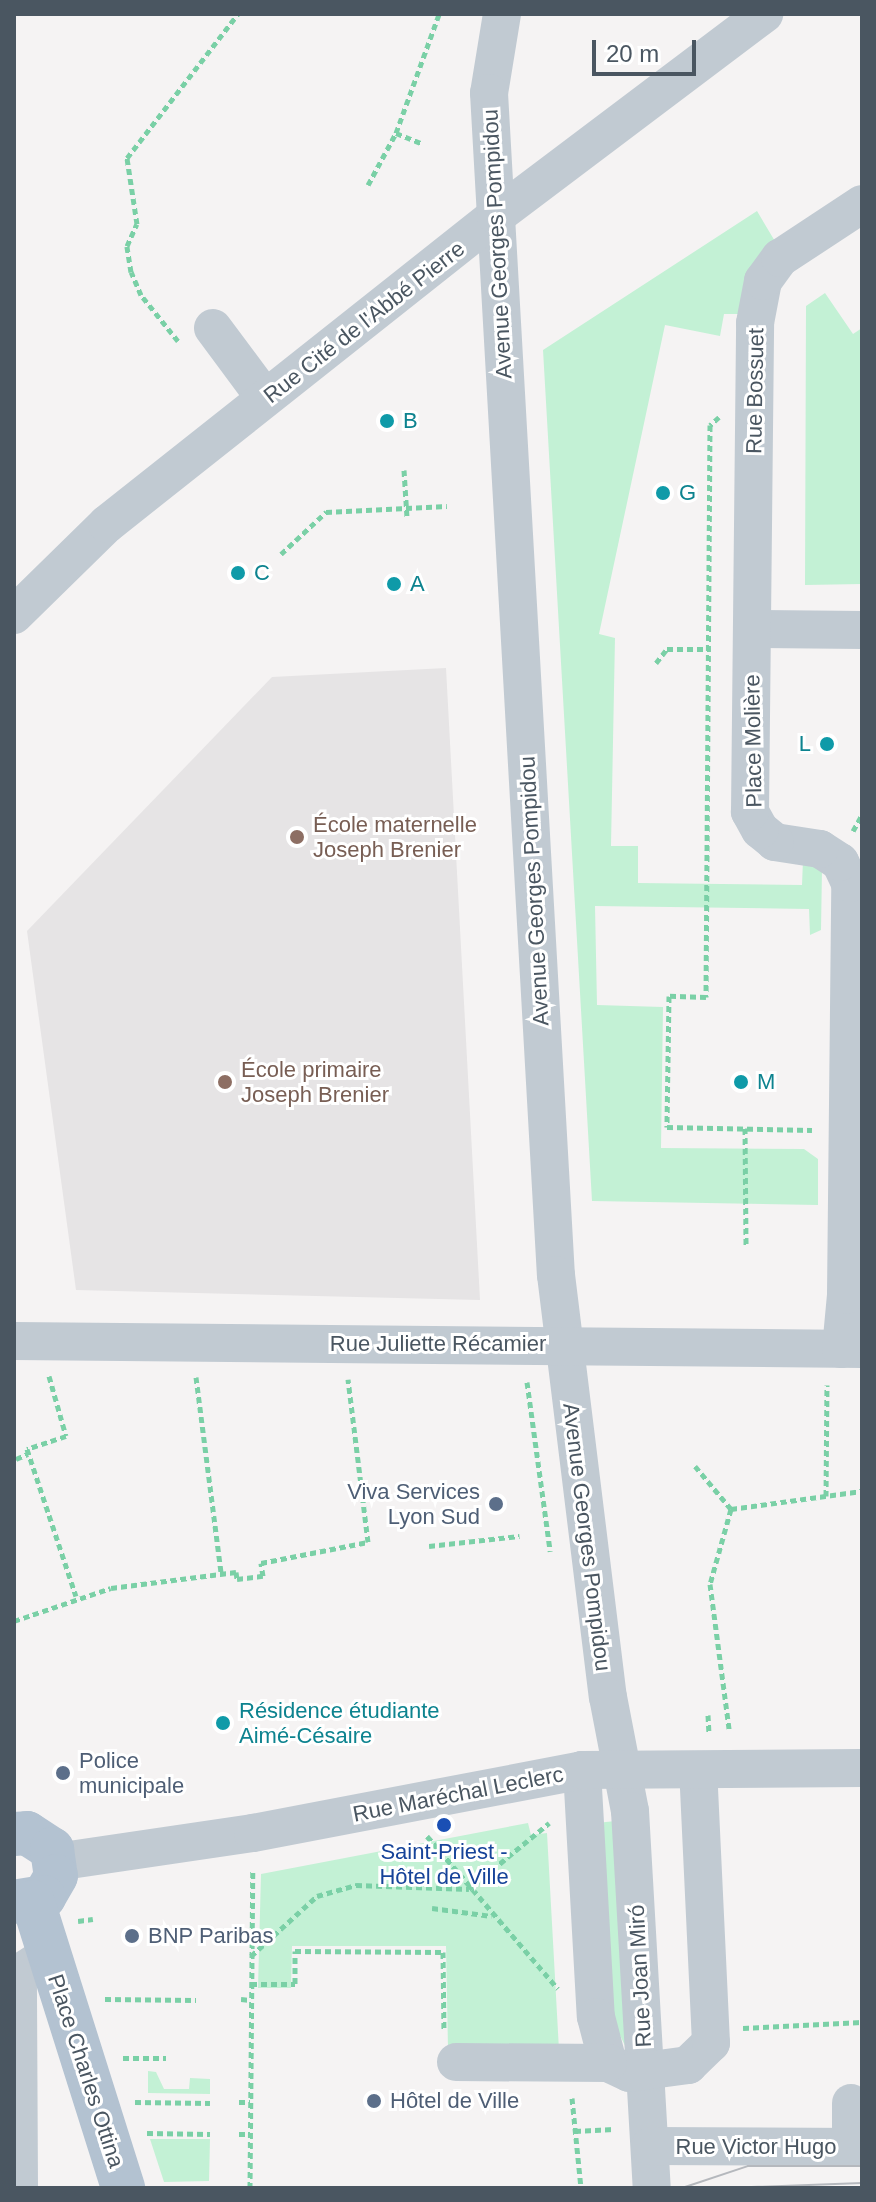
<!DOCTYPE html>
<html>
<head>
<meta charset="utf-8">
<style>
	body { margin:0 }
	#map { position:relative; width:876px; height:2202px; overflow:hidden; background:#f5f3f3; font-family:Arial,sans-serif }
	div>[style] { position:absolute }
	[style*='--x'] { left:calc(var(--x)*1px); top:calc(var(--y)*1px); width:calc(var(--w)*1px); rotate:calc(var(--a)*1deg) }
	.education>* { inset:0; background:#e6e4e5 }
	.green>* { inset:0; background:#c3f1d5 }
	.path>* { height:5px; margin-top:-2.5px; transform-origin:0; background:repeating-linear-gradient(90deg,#7ad0a6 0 6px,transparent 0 10px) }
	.minor>* { height:38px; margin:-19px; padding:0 19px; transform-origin:19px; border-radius:19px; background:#c1cad2 }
	.major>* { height:44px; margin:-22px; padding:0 22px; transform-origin:22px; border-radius:22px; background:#b3c2d1 }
	.tram>* { height:2px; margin:-1px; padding:0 1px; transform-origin:1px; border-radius:1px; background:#b5b8bd }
	.dots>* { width:22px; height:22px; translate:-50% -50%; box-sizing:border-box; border:4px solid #fff; border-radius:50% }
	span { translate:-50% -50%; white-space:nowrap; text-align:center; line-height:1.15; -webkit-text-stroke:6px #fff; paint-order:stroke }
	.street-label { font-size:22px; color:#4a5661 }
	.culture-label { font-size:22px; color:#0d838f }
	.left { translate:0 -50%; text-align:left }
	.right { translate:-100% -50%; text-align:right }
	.education-label { font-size:22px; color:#785e54 }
	.service-label { font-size:22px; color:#4e5e75 }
	.transit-label { font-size:22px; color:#164399 }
	.frame { position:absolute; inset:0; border:16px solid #4a5661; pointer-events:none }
	.scale { position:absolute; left:592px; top:40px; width:104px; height:36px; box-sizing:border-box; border:4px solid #4a5661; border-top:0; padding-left:10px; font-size:24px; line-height:28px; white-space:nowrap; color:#4a5661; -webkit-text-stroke:6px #fff; paint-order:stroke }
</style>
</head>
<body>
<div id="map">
	<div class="education">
		<i style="clip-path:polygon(446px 668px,480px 1300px,76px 1290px,27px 931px,272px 677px)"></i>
	</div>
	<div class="green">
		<i style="clip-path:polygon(757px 211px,776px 243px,741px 314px,724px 314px,720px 336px,665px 325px,599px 634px,615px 638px,611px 846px,638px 846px,638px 883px,802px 885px,803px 860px,822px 869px,821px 930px,810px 935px,809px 909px,595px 906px,597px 1005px,663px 1007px,661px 1148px,804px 1149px,818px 1159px,818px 1205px,592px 1201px,543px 350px)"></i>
		<i style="clip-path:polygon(825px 293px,853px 334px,862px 328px,862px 584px,805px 585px,806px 306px)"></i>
		<i style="clip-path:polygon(616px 1821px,628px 2052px,610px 2014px,596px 1823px)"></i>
		<i style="clip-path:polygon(528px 1823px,531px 1835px,547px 1833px,559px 2050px,448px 2049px,446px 1946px,292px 1946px,291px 1988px,258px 1988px,261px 1874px)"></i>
		<i style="clip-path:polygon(148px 2071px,156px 2072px,164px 2089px,189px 2089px,190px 2078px,210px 2079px,210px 2094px,148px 2093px)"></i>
		<i style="clip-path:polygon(150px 2139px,210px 2139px,209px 2181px,164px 2182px)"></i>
	</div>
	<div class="path">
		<i style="--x:396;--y:133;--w:29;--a:22"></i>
		<i style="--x:368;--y:185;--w:59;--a:-61.7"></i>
		<i style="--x:396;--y:133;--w:127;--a:-70.1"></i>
		<i style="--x:178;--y:341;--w:59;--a:-128.8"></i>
		<i style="--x:141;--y:295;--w:25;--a:-113"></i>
		<i style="--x:131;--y:272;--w:26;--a:-99"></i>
		<i style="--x:127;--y:246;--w:24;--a:-66"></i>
		<i style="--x:137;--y:224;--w:67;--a:-98.6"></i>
		<i style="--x:127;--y:158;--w:182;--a:-52.4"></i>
		<i style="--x:719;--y:417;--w:12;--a:138"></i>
		<i style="--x:710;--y:425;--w:572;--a:90.4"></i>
		<i style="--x:706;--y:997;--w:37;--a:-178"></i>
		<i style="--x:669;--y:996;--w:131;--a:90.9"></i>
		<i style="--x:667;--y:1127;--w:145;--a:1.2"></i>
		<i style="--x:404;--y:470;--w:48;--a:86.4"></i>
		<i style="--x:281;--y:554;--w:62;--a:-43"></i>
		<i style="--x:326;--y:512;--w:121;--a:-2.8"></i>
		<i style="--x:656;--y:663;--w:18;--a:-52"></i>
		<i style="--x:667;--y:649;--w:42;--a:0"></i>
		<i style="--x:853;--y:831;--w:18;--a:-61"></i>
		<i style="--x:745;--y:1128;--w:117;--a:89.5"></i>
		<i style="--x:49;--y:1376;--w:62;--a:74.2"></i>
		<i style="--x:66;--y:1436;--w:41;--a:161.6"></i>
		<i style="--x:27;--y:1449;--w:155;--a:71.6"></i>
		<i style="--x:196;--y:1377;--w:198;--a:82.7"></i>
		<i style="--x:527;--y:1382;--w:171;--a:82.2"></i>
		<i style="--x:16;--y:1459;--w:13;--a:-23"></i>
		<i style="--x:695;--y:1466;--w:56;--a:50.1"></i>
		<i style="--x:731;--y:1509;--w:78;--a:105.6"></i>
		<i style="--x:710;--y:1584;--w:146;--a:82.5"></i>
		<i style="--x:826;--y:1496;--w:111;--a:-89.5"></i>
		<i style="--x:731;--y:1509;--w:132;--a:-7.8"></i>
		<i style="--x:429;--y:1546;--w:91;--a:-6.3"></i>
		<i style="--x:14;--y:1621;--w:102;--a:-18.8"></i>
		<i style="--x:111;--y:1588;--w:126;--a:-7.3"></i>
		<i style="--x:236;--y:1572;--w:7;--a:82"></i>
		<i style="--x:237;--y:1579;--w:26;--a:-7"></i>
		<i style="--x:263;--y:1576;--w:13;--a:-99"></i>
		<i style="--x:261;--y:1563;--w:109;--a:-11.1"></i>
		<i style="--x:368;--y:1542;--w:164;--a:-97"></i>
		<i style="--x:708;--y:1715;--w:19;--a:87"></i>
		<i style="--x:427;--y:1836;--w:201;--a:49.4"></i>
		<i style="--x:432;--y:1908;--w:60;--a:7.7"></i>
		<i style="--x:78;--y:1921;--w:15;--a:-8"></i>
		<i style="--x:251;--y:1956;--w:89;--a:-42.3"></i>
		<i style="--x:317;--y:1896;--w:41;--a:-15.8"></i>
		<i style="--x:356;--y:1885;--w:113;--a:2"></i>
		<i style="--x:469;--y:1889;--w:104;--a:-39.5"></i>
		<i style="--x:251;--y:1984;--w:44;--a:0"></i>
		<i style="--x:295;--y:1984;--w:33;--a:-90"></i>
		<i style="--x:295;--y:1951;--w:148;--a:0.4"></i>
		<i style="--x:443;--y:1952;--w:79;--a:89.3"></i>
		<i style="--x:105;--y:1999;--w:91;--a:0.6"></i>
		<i style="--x:241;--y:1999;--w:9;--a:6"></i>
		<i style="--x:743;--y:2028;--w:119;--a:-2.9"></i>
		<i style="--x:123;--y:2058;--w:43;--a:0"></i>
		<i style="--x:572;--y:2098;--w:90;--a:84.3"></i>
		<i style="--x:135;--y:2102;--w:75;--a:0.8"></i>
		<i style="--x:239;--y:2102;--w:11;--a:0"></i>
		<i style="--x:575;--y:2131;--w:39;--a:-3"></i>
		<i style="--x:147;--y:2133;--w:63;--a:0.9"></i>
		<i style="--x:239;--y:2134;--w:10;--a:0"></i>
		<i style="--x:250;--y:2188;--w:318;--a:-89.5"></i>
	</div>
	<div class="minor">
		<i style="--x:502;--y:14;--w:80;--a:99.3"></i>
		<i style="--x:489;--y:93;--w:1184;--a:86.76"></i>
		<i style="--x:556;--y:1275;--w:425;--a:83"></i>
		<i style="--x:608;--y:1697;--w:116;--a:79.1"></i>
		<i style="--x:630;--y:1811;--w:378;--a:86.7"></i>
		<i style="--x:213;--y:328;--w:87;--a:53.4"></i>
		<i style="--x:14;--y:615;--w:130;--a:-44.4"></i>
		<i style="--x:107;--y:524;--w:496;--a:-38.4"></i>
		<i style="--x:496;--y:216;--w:336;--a:-37"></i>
		<i style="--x:753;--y:629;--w:109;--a:0.5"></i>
		<i style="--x:14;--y:1341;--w:848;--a:0.54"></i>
		<i style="--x:841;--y:1349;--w:54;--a:-84.7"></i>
		<i style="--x:846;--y:1295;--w:412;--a:-89.4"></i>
		<i style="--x:850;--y:883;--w:23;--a:-115"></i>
		<i style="--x:840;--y:862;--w:24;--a:-147"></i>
		<i style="--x:820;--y:849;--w:46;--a:-171.2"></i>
		<i style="--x:775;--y:842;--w:19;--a:-141"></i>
		<i style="--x:760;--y:830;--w:21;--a:-119"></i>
		<i style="--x:750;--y:812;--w:489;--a:-89.4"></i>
		<i style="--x:755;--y:323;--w:43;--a:-79.2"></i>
		<i style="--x:763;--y:281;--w:29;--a:-54"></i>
		<i style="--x:780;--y:258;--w:98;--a:-33.4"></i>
		<i style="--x:582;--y:1770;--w:247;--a:86.8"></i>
		<i style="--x:596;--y:2017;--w:48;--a:75.4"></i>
		<i style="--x:608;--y:2063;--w:23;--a:25"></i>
		<i style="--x:629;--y:2073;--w:60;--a:-7.7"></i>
		<i style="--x:688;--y:2065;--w:32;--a:-44"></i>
		<i style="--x:711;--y:2043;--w:273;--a:-92.7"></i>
		<i style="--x:56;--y:1862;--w:199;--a:-8.4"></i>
		<i style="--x:253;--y:1833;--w:335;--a:-10.8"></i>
		<i style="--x:582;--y:1770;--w:280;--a:-0.4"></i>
		<i style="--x:456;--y:2062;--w:152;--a:0.4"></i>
		<i style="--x:650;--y:2146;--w:212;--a:0.3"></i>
		<i style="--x:851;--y:2147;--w:44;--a:-90"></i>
		<i style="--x:19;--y:2188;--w:214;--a:-90.3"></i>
		<i style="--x:18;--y:1974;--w:37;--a:-33"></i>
	</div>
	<div class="major">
		<i style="--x:14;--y:1834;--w:13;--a:-4"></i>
		<i style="--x:27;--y:1833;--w:30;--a:33"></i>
		<i style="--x:52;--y:1849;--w:27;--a:82"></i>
		<i style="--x:56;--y:1876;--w:24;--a:120"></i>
		<i style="--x:44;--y:1897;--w:30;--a:171"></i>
		<i style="--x:33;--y:1902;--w:300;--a:72.5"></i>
	</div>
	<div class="tram">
		<i style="--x:682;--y:2188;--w:70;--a:-18.4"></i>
		<i style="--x:748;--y:2166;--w:114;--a:0"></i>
		<i style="--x:726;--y:2188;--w:136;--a:-2.1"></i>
	</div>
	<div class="dots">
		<i style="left:387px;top:421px;background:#0f9aa8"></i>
		<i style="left:663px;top:493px;background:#0f9aa8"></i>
		<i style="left:238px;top:573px;background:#0f9aa8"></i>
		<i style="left:394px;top:584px;background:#0f9aa8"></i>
		<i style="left:827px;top:744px;background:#0f9aa8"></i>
		<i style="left:297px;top:837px;background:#8d6e63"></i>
		<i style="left:225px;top:1082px;background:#8d6e63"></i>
		<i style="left:741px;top:1082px;background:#0f9aa8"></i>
		<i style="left:496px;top:1504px;background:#5c6f8a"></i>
		<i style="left:223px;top:1723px;background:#0f9aa8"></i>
		<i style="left:63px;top:1773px;background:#5c6f8a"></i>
		<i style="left:444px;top:1825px;background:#1a4fb4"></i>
		<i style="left:132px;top:1936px;background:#5c6f8a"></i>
		<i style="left:374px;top:2101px;background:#5c6f8a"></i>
	</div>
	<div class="street-label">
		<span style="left:497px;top:244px;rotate:-93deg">Avenue Georges Pompidou</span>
		<span style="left:364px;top:322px;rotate:-38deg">Rue Cité de l'Abbé Pierre</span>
		<span style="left:755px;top:391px;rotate:-89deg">Rue Bossuet</span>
		<span style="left:753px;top:741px;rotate:-91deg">Place Molière</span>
		<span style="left:534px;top:891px;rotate:-93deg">Avenue Georges Pompidou</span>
		<span style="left:438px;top:1344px">Rue Juliette Récamier</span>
		<span style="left:587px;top:1537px;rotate:83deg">Avenue Georges Pompidou</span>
		<span style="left:458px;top:1794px;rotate:-11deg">Rue Maréchal Leclerc</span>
		<span style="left:640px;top:1976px;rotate:-93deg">Rue Joan Miró</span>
		<span style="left:86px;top:2071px;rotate:72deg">Place Charles Ottina</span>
		<span style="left:756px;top:2147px">Rue Victor Hugo</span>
	</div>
	<div class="culture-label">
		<span class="left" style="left:403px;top:421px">B</span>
		<span class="left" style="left:679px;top:493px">G</span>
		<span class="left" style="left:254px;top:573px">C</span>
		<span class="left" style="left:410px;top:584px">A</span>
		<span class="right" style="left:811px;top:744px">L</span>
		<span class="left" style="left:757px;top:1082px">M</span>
		<span class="left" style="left:239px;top:1723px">Résidence étudiante<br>Aimé-Césaire</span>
	</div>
	<div class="education-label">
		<span class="left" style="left:313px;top:837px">École maternelle<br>Joseph Brenier</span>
		<span class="left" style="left:241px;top:1082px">École primaire<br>Joseph Brenier</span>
	</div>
	<div class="service-label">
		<span class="right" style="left:480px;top:1504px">Viva Services<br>Lyon Sud</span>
		<span class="left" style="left:79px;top:1773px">Police<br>municipale</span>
		<span class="left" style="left:148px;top:1936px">BNP Paribas</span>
		<span class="left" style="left:390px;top:2101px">Hôtel de Ville</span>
	</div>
	<div class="transit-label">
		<span style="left:444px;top:1864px">Saint-Priest -<br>Hôtel de Ville</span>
	</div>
	<div class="frame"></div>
	<div class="scale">20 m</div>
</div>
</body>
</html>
